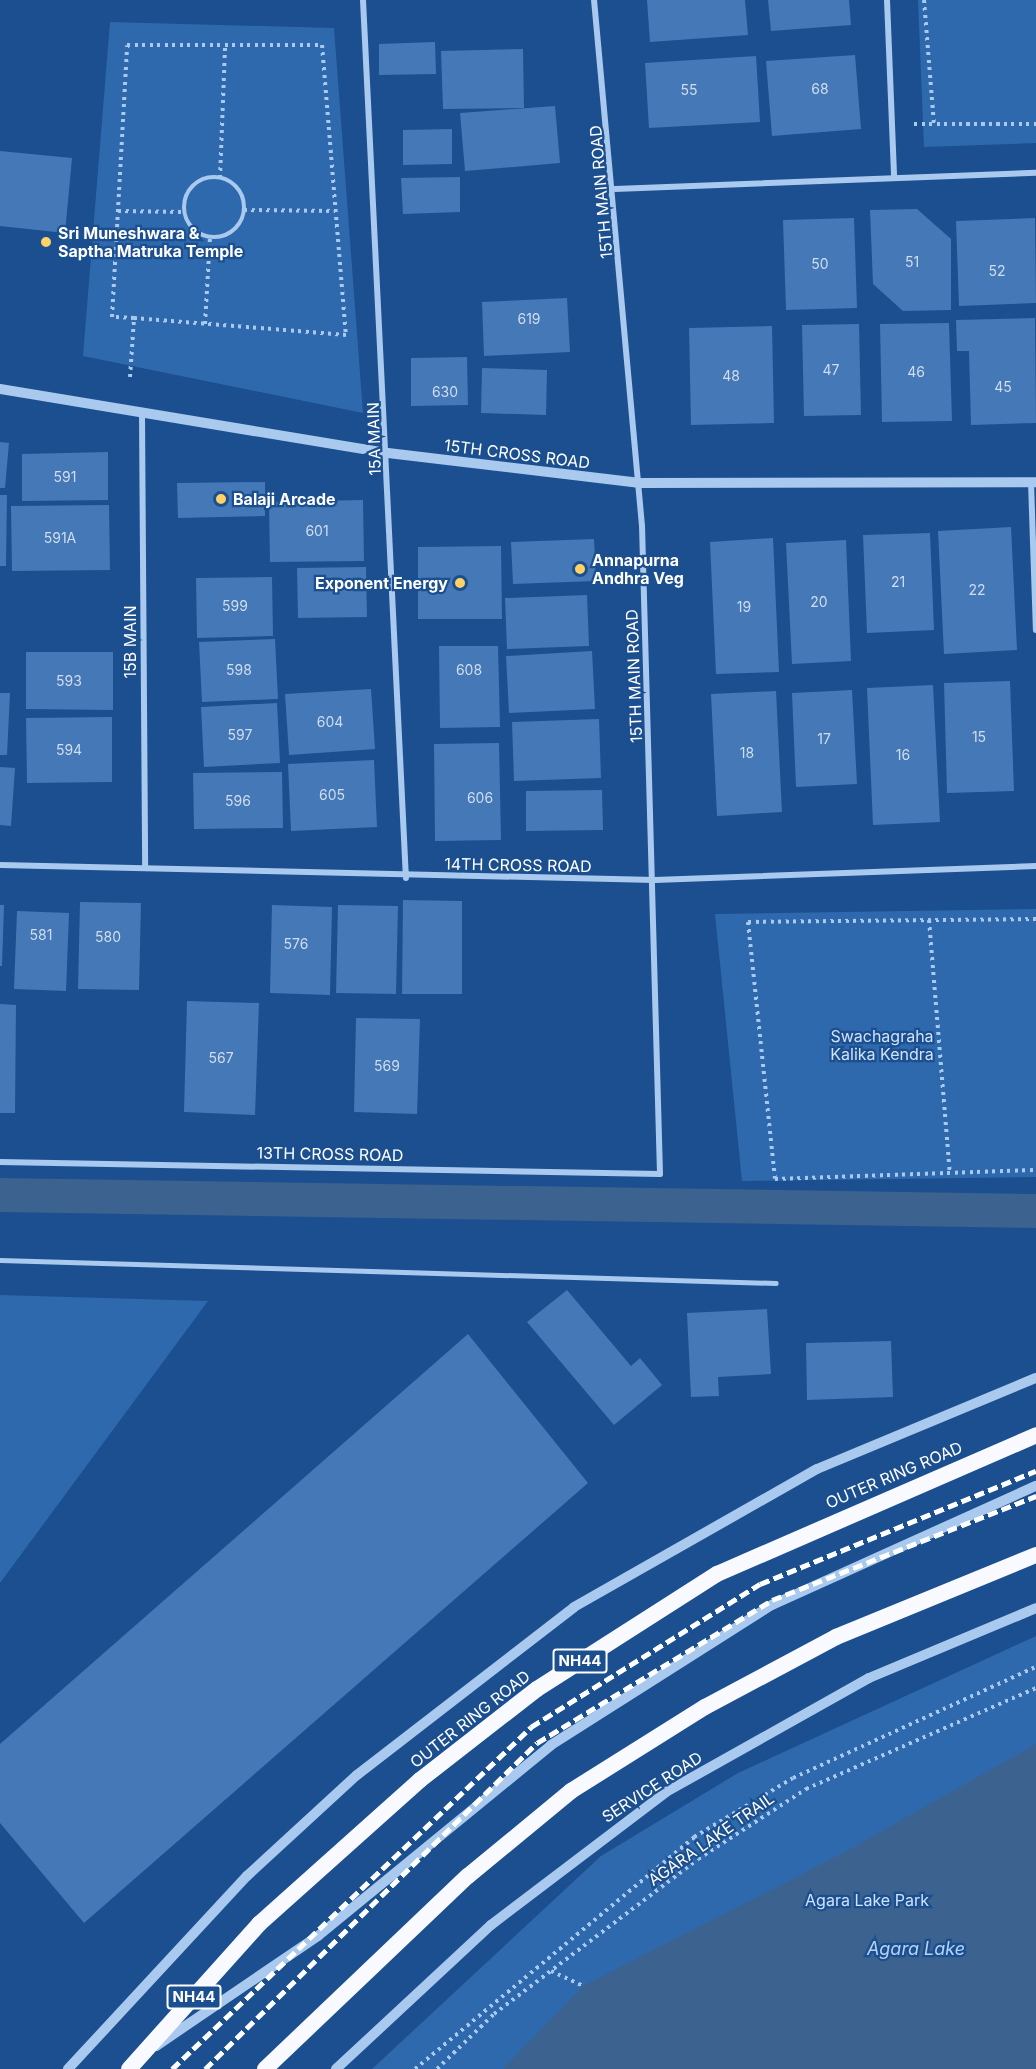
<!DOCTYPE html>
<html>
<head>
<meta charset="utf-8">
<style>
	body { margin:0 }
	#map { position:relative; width:1036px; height:2069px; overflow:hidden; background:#1b4f8f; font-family:Inter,sans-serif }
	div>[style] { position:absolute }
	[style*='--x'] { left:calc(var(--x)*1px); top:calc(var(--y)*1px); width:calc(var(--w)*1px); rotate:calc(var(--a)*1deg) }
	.green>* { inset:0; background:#2e69ad }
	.water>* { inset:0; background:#3c6290 }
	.building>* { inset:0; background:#4478b7 }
	.path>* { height:4px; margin-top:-2px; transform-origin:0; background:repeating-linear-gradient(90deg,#a9c9ee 0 3px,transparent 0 7.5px) }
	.path>.ring { margin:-2px; padding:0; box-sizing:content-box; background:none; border:4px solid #a9c9ee; border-radius:50% }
	.service>* { height:4.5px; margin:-2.25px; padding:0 2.25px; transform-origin:2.25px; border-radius:2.25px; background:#a9c9ee }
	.minor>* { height:6px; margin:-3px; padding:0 3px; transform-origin:3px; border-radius:3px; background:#a9c9ee }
	.tertiary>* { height:10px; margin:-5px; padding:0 5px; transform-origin:5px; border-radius:5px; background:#a9c9ee }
	.trunk>* { height:16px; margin:-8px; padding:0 8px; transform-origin:8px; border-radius:8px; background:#f8faff }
	.rail>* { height:4.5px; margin-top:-2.25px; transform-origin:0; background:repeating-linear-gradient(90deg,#fff 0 10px,transparent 0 14.5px) }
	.dots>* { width:16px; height:16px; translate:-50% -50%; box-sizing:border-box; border:3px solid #1b4f8f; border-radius:50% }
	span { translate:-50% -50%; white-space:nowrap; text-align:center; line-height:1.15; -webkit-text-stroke:4.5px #1b4f8f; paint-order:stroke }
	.number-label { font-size:14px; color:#d0dded }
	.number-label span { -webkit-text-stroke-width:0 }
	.shield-label span { padding:2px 4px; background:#1b4f8f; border:2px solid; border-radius:4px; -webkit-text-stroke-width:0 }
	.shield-label { font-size:15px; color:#fff; font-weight:700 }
	.street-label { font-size:16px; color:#fff }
	.poi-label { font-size:16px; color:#fff; font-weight:700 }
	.left { translate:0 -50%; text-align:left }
	.right { translate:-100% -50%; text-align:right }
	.park-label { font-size:16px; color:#cfe3fa }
	.water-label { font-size:18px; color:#b5d3f5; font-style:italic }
</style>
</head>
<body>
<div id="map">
	<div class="green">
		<i style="clip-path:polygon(918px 0,1036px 0,1036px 143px,924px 147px)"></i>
		<i style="clip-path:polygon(110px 22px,334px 28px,363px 413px,83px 356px)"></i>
		<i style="clip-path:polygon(1036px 909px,1036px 1177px,742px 1181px,715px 914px)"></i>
		<i style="clip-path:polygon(0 1295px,208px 1301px,0 1583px)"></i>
		<i style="clip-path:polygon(1036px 1636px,1036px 2069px,372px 2069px,601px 1856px,738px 1773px)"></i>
	</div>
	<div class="water">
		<i style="clip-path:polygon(0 1178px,1036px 1194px,1036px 1228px,0 1212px)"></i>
		<i style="clip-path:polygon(1036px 1744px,1036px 2069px,503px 2069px,583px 1986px,845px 1852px)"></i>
	</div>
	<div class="building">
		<i style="clip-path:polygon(647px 0,745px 0,748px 35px,650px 42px)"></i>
		<i style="clip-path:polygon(768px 0,849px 0,851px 25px,771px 31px)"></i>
		<i style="clip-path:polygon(435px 42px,436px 74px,379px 75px,379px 44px)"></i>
		<i style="clip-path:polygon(523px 49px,524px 108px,443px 109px,441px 51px)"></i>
		<i style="clip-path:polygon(855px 55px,861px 129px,772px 136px,766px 61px)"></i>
		<i style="clip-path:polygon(756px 56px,760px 122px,649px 128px,645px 63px)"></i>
		<i style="clip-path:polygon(555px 106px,560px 163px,465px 171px,460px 113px)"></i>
		<i style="clip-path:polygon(452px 129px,452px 164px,403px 165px,403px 130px)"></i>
		<i style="clip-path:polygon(0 151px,72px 158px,65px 233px,0 226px)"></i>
		<i style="clip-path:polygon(460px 177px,460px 212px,403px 214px,401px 178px)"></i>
		<i style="clip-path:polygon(917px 209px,951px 239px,951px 310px,903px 311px,873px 284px,870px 210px)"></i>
		<i style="clip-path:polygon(854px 218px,857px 308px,786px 310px,783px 220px)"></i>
		<i style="clip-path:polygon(1035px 218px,1036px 303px,959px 306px,956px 221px)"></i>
		<i style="clip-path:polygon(567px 298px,570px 352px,484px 356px,482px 302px)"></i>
		<i style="clip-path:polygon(1035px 318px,1036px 423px,971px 425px,969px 351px,957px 351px,956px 320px)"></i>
		<i style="clip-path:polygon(949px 323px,952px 421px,882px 422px,880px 324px)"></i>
		<i style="clip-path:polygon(859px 324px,861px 415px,804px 416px,802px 325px)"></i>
		<i style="clip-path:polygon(772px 326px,774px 423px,691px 425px,689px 328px)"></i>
		<i style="clip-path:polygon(467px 357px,468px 405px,411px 406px,411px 358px)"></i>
		<i style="clip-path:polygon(482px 368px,547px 370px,546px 415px,481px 413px)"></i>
		<i style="clip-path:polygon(0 442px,9px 443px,5px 488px,0 488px)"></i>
		<i style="clip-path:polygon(108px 452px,108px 500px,22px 501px,22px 454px)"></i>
		<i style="clip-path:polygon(265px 482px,265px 516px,178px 518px,177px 483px)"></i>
		<i style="clip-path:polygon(0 495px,7px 495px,6px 566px,0 566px)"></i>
		<i style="clip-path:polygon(363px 500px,364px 561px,270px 562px,269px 502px)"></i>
		<i style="clip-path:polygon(109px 505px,110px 570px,12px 571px,11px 506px)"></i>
		<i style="clip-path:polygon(1011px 527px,1017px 650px,944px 654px,938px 531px)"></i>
		<i style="clip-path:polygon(930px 533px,934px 630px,867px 633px,863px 535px)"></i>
		<i style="clip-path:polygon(773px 538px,779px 672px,716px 674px,710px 542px)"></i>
		<i style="clip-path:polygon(594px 539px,596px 581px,513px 584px,511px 542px)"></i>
		<i style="clip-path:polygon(846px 540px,851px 661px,792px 664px,786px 543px)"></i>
		<i style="clip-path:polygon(501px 546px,502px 619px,418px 619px,418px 547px)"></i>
		<i style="clip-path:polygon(366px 567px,367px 617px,298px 618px,297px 568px)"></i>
		<i style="clip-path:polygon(272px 577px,273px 636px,197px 638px,196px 578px)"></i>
		<i style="clip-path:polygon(587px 595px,589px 646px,507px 649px,505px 598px)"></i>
		<i style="clip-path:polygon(275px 639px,278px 699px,202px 702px,199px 642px)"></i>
		<i style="clip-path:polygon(439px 646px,498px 646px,500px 727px,440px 728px)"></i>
		<i style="clip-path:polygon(592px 651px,595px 709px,509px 713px,506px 656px)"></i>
		<i style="clip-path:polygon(26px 652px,113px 652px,113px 710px,26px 709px)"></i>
		<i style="clip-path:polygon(1010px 681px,1014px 791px,947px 793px,944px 683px)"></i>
		<i style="clip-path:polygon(933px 685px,940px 822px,873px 825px,867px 688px)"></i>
		<i style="clip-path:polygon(371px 689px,375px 749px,289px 755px,285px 694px)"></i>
		<i style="clip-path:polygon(852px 690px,857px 784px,796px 787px,792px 693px)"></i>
		<i style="clip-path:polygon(776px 691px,782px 812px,717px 816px,711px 694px)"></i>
		<i style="clip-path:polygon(0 693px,10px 693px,7px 755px,0 755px)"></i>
		<i style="clip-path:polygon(277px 703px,280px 763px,204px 767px,201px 707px)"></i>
		<i style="clip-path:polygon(112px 717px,112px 782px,27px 783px,26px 718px)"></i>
		<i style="clip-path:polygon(599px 719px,601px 778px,514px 781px,512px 722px)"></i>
		<i style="clip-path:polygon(499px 743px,501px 840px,435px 841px,434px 744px)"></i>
		<i style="clip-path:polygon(374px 760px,377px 827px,291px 831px,288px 764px)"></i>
		<i style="clip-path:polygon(0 767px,15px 768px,11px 826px,0 825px)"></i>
		<i style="clip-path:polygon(282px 772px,283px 828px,194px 829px,193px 773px)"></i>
		<i style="clip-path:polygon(602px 790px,603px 830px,526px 831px,526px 791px)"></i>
		<i style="clip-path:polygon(403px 900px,462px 901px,462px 994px,402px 994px)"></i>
		<i style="clip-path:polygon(80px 902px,141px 903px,139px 990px,78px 989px)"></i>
		<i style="clip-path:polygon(0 905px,4px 905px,2px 966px,0 966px)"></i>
		<i style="clip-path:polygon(272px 905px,332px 907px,330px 995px,270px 993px)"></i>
		<i style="clip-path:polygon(338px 905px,398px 906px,396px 994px,336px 993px)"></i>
		<i style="clip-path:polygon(17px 911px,69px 913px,66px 991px,14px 989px)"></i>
		<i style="clip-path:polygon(187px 1001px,259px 1003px,255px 1115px,184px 1112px)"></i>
		<i style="clip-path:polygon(0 1004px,16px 1005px,15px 1113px,0 1113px)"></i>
		<i style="clip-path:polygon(356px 1018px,420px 1019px,417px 1114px,354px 1112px)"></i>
		<i style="clip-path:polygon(567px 1290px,631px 1366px,640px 1358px,662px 1385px,614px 1425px,527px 1322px)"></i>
		<i style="clip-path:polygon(767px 1309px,771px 1374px,718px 1377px,719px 1396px,691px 1397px,687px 1313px)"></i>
		<i style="clip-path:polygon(468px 1334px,588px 1483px,84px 1923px,0 1823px,0 1744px)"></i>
		<i style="clip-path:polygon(891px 1341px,893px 1397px,807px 1400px,806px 1343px)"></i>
	</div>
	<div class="path">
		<i style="--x:924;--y:0;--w:125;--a:85.4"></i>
		<i style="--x:914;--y:124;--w:122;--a:0"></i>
		<i class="ring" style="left:184px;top:177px;width:56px;height:56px"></i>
		<i style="--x:220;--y:178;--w:133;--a:-87.8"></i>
		<i style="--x:244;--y:210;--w:91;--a:0.6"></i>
		<i style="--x:118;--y:211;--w:66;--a:0.9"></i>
		<i style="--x:205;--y:324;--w:88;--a:-86.7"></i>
		<i style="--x:130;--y:377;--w:59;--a:-86.1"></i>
		<i style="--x:134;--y:318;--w:22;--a:-177"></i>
		<i style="--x:112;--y:317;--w:272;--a:-86.8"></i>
		<i style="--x:127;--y:45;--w:195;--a:0"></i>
		<i style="--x:322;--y:45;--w:291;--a:85.3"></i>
		<i style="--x:346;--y:335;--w:213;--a:-175.4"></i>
		<i style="--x:1036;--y:919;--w:288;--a:179.4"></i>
		<i style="--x:748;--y:922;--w:258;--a:84"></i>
		<i style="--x:775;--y:1179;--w:261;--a:-2"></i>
		<i style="--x:929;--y:920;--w:254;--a:85.3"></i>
		<i style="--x:551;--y:1971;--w:35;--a:25"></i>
		<i style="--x:415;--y:2069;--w:363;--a:-39.7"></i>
		<i style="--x:694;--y:1837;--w:115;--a:-30.8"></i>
		<i style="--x:793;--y:1778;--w:267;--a:-24.6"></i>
		<i style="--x:437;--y:2069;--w:79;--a:-44"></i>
		<i style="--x:494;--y:2014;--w:256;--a:-37.2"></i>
		<i style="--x:698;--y:1859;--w:129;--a:-32.9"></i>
		<i style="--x:806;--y:1789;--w:251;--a:-23.7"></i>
	</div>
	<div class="service">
		<i style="--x:0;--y:1260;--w:776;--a:1.7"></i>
	</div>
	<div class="minor">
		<i style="--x:363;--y:0;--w:879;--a:87.2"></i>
		<i style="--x:887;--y:0;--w:178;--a:87.7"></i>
		<i style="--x:615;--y:189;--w:421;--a:-2.2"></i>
		<i style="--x:142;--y:415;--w:453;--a:89.6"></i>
		<i style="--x:1031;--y:482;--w:148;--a:88.1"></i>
		<i style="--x:0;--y:865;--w:655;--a:1.31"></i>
		<i style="--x:655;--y:880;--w:381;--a:-2.1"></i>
		<i style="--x:0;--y:1162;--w:660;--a:1.04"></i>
		<i style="--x:660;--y:1174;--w:648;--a:-91.59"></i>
		<i style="--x:642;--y:526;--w:528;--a:-95.21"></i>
	</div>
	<div class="tertiary">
		<i style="--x:0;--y:389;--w:393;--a:9.4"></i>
		<i style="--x:388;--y:453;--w:252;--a:6.8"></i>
		<i style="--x:638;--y:483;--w:398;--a:-0.1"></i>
		<i style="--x:156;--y:2046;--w:196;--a:-34.2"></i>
		<i style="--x:318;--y:1936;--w:301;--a:-39.3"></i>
		<i style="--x:551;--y:1745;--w:262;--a:-32.4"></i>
		<i style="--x:772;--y:1605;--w:290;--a:-24.3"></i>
		<i style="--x:68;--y:2069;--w:263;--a:-47.2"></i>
		<i style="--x:247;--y:1876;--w:149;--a:-42.6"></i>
		<i style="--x:357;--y:1775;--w:274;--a:-37.7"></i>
		<i style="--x:574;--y:1607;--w:279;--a:-29.6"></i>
		<i style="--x:817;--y:1469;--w:237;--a:-22.6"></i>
		<i style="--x:336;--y:2069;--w:212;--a:-42.9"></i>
		<i style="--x:491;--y:1925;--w:220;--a:-37.2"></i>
		<i style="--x:666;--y:1792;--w:233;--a:-29.3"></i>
		<i style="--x:869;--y:1678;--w:181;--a:-22.7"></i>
	</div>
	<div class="trunk">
		<i style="--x:129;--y:2069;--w:195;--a:-48.1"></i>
		<i style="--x:259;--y:1924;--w:216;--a:-41.8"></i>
		<i style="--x:420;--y:1780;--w:148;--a:-37.9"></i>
		<i style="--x:537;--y:1689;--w:214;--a:-32.6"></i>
		<i style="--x:717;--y:1574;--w:348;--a:-23.5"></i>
		<i style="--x:265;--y:2069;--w:280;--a:-43.6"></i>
		<i style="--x:468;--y:1876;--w:134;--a:-39.5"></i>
		<i style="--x:571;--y:1791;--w:158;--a:-32.1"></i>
		<i style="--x:705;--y:1707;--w:149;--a:-28.1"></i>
		<i style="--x:836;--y:1637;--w:216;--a:-22.3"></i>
	</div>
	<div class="rail">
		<i style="--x:172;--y:2069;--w:496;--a:-43.6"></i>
		<i style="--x:531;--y:1727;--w:270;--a:-32"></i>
		<i style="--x:760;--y:1584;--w:298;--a:-22.3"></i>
		<i style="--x:205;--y:2069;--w:465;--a:-44.5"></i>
		<i style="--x:537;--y:1743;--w:275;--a:-31.3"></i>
		<i style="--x:772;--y:1600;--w:284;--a:-21.5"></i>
	</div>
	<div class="dots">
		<i style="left:46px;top:242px;background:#ffd166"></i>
		<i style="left:221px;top:499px;background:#ffd166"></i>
		<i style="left:580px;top:569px;background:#ffd166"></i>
		<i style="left:460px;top:583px;background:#ffd166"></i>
	</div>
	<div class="number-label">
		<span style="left:820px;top:89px">68</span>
		<span style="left:689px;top:90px">55</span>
		<span style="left:912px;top:262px">51</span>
		<span style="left:820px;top:264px">50</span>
		<span style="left:997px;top:271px">52</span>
		<span style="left:529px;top:319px">619</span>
		<span style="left:831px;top:370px">47</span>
		<span style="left:916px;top:372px">46</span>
		<span style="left:731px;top:376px">48</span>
		<span style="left:1003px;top:387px">45</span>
		<span style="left:445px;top:392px">630</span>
		<span style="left:65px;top:477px">591</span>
		<span style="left:317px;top:531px">601</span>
		<span style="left:60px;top:538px">591A</span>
		<span style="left:898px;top:582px">21</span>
		<span style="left:977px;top:590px">22</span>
		<span style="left:819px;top:602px">20</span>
		<span style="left:235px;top:606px">599</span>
		<span style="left:744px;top:607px">19</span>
		<span style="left:239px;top:670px">598</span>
		<span style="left:469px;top:670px">608</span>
		<span style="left:69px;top:681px">593</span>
		<span style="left:330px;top:722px">604</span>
		<span style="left:240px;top:735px">597</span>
		<span style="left:979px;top:737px">15</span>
		<span style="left:824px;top:739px">17</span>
		<span style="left:69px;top:750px">594</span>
		<span style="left:747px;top:753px">18</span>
		<span style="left:903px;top:755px">16</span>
		<span style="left:332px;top:795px">605</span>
		<span style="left:480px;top:798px">606</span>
		<span style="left:238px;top:801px">596</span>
		<span style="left:41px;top:935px">581</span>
		<span style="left:108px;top:937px">580</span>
		<span style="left:296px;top:944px">576</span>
		<span style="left:221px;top:1058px">567</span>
		<span style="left:387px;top:1066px">569</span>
	</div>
	<div class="shield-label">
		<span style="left:580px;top:1661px">NH44</span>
		<span style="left:194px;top:1997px">NH44</span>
	</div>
	<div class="street-label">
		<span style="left:601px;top:192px;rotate:-95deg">15TH MAIN ROAD</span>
		<span style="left:374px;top:439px;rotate:-92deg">15A MAIN</span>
		<span style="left:517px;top:454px;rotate:7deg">15TH CROSS ROAD</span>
		<span style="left:130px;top:642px;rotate:-90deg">15B MAIN</span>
		<span style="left:634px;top:676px;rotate:-92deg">15TH MAIN ROAD</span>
		<span style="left:518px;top:865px;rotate:1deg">14TH CROSS ROAD</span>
		<span style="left:330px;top:1154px;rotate:1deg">13TH CROSS ROAD</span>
		<span style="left:894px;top:1475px;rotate:-23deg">OUTER RING ROAD</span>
		<span style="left:470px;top:1719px;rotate:-38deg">OUTER RING ROAD</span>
		<span style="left:652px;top:1787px;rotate:-33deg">SERVICE ROAD</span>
		<span style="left:711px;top:1839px;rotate:-35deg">AGARA LAKE TRAIL</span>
	</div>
	<div class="poi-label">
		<span class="left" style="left:58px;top:242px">Sri Muneshwara &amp;<br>Saptha Matruka Temple</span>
		<span class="left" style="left:233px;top:499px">Balaji Arcade</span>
		<span class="left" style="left:592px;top:569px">Annapurna<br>Andhra Veg</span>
		<span class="right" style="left:448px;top:583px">Exponent Energy</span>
	</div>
	<div class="park-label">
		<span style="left:882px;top:1045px">Swachagraha<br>Kalika Kendra</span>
		<span style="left:867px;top:1900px">Agara Lake Park</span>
	</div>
	<div class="water-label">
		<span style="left:916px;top:1949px">Agara Lake</span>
	</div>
</div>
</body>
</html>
